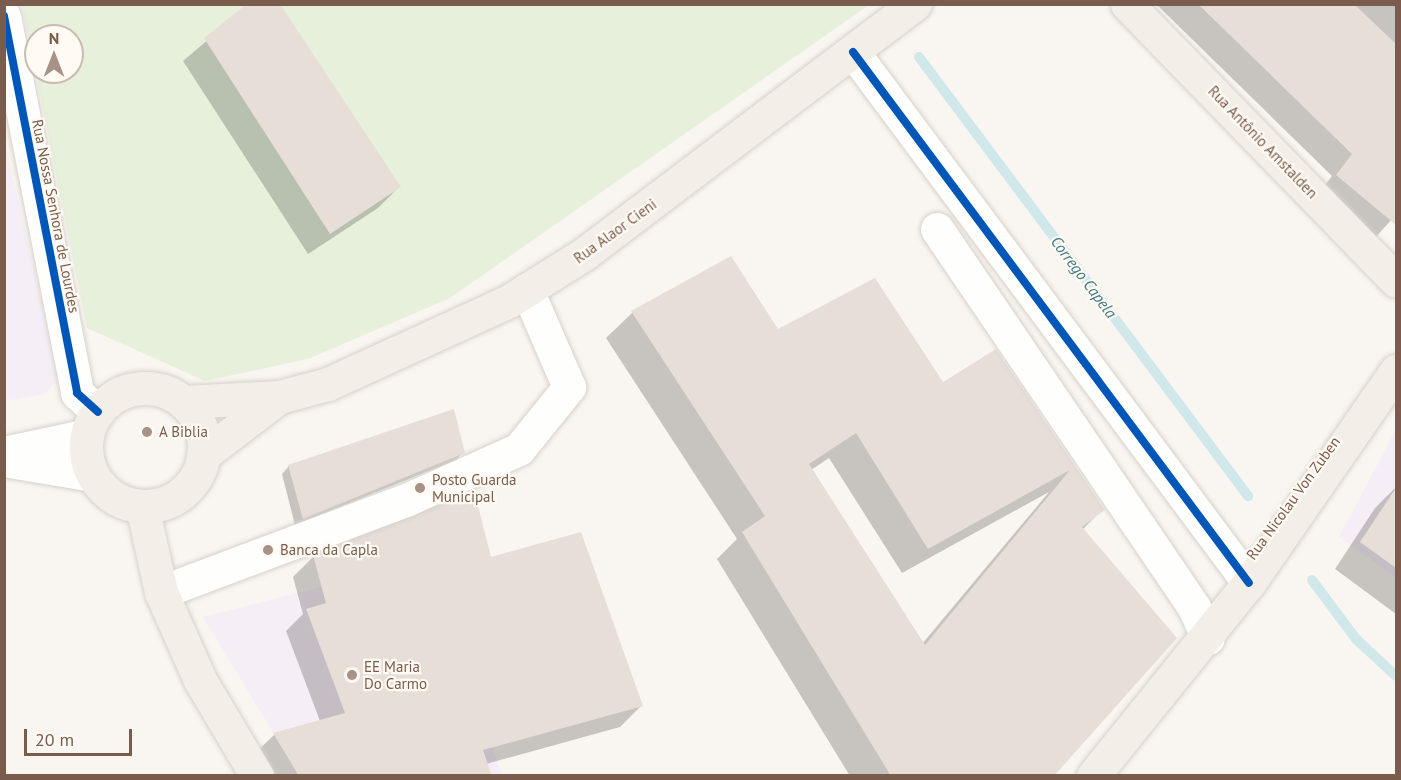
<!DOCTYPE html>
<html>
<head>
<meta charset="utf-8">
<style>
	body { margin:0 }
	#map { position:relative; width:1401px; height:780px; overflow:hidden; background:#f9f5f0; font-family:"PT Sans",sans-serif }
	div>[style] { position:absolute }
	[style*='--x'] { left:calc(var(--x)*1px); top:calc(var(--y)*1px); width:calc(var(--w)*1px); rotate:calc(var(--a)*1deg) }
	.education>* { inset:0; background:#f6eef6 }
	.green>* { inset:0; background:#e7f0db }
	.shadow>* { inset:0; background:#0003 }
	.stream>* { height:10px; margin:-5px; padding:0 5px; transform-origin:5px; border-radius:5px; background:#d0e8ea }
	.building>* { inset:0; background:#e6ded7 }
	.roads { filter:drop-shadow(0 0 2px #d7d1cb) drop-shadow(0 0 2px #d7d1cb) }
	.minor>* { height:33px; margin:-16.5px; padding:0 16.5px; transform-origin:16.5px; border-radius:16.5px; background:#fefefd }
	.major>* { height:33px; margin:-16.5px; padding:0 16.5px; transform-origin:16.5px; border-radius:16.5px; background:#f3eee8 }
	.major>.ring { margin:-16.5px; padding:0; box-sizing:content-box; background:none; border:33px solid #f3eee8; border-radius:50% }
	.cycleway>* { height:8px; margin:-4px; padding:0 4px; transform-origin:4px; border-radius:4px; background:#0057b8 }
	.dots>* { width:16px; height:16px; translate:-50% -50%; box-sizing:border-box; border:3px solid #fffaf3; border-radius:50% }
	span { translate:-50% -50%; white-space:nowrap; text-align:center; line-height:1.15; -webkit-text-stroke:4.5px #fffaf3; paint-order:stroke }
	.street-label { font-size:15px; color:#7a5c4d }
	.poi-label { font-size:15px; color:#7a5c4d }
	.left { translate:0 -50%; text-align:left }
	.water-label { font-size:16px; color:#437c86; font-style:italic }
	.frame { position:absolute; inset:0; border:6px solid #7a5c4d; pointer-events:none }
	.north { position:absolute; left:24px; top:24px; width:60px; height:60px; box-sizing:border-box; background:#fffaf3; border:2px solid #cabbb1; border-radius:50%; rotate:0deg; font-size:16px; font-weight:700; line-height:24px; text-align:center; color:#7a5c4d }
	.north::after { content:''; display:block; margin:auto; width:21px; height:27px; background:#a69286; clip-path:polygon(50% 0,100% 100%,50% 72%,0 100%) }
	.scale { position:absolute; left:24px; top:729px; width:108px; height:27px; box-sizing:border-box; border:3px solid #7a5c4d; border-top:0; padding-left:8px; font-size:18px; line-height:21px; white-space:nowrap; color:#7a5c4d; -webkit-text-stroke:4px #fffaf3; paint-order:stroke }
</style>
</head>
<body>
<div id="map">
	<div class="education">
		<i style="clip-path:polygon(4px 139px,59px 378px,45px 394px,5px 401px)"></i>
		<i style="clip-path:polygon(1396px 429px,1396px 578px,1339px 537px)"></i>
		<i style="clip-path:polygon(425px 560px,502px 775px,299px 775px,203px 617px)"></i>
	</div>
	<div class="green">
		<i style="clip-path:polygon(evenodd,22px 5px,869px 5px,450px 298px,308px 359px,205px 381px,87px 328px,22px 5px,36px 36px,72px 36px,72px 72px,36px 72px,36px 36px)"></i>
	</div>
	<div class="shadow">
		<i style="clip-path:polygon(250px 4px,399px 187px,378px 208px,308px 254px,183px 61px)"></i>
		<i style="clip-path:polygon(1156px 4px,1396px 4px,1396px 215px,1371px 242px,1316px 197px,1332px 176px)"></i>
		<i style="clip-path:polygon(evenodd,731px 258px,778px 331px,943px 384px,996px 352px,1103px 509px,1082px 530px,1052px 776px,850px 776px,717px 559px,737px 539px,606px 338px,632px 313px,731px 258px,829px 458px,902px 573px,1049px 492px,922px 644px,811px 470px,829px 458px)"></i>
		<i style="clip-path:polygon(463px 452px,456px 460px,295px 525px,282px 474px,289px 466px)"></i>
		<i style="clip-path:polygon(1396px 487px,1396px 614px,1335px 569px,1375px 508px)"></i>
		<i style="clip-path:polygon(314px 556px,490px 559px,641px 706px,620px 727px,486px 764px,490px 776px,266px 776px,253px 755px,274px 735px,320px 721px,286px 631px,303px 614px,293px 577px)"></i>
	</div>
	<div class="stream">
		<i style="--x:919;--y:57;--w:549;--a:53.15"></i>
		<i style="--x:1312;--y:580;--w:74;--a:53.3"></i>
		<i style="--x:1356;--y:639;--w:54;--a:42.8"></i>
	</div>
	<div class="building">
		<i style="clip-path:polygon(247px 4px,280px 4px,401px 187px,330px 234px,204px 38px)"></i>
		<i style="clip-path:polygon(1198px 4px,1354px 4px,1396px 44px,1396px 225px,1336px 175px,1352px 154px)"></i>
		<i style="clip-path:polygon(evenodd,731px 256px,778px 329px,875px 278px,943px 382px,996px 349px,1105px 510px,1082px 527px,1177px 638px,1054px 776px,891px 776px,742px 532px,765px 516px,631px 311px,731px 256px,856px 433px,928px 549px,1070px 470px,925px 645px,809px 464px,856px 433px)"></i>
		<i style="clip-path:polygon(454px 409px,465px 453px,303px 519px,288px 465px)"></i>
		<i style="clip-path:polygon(1396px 488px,1396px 568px,1360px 542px)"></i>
		<i style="clip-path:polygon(474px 490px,491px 557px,581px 532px,643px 706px,483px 750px,492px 776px,299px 776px,273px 733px,345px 713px,306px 609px,326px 603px,313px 555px)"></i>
	</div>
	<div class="roads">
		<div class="minor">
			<i style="--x:4;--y:16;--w:384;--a:79"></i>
			<i style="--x:77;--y:393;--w:28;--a:42"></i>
			<i style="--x:853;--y:52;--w:662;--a:53.29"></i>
			<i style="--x:937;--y:229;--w:457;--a:55.8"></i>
			<i style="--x:1194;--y:607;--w:34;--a:66"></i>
			<i style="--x:4;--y:453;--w:85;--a:-12.2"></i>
			<i style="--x:4;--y:460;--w:90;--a:9.6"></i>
			<i style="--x:161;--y:592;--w:262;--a:-20.6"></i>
			<i style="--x:406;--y:500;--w:124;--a:-24.3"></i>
			<i style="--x:519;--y:449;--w:80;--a:-51.1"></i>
			<i style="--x:569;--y:387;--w:106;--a:-113.4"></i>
		</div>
		<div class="major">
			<i style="--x:1127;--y:4;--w:386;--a:45.8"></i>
			<i class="ring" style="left:86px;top:388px;width:85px;height:85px"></i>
			<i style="--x:183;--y:402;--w:96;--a:-3"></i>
			<i style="--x:279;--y:397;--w:51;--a:-14.9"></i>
			<i style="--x:328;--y:384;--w:199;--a:-24.6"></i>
			<i style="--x:509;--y:301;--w:89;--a:-32.1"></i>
			<i style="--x:584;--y:254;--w:415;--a:-37.1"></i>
			<i style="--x:203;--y:455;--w:96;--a:-37.3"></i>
			<i style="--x:142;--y:506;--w:88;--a:77.5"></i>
			<i style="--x:161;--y:592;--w:96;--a:66.1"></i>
			<i style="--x:200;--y:680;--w:112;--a:59.3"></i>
			<i style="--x:1093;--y:776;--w:248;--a:-51.1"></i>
			<i style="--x:1249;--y:583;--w:258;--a:-55.3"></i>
		</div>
	</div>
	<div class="cycleway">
		<i style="--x:4;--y:16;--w:384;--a:79"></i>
		<i style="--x:77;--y:393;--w:28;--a:42"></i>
		<i style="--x:853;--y:52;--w:662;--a:53.29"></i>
	</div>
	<div class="dots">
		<i style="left:147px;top:432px;background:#a69286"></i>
		<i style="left:420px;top:488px;background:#a69286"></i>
		<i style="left:268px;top:550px;background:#a69286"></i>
		<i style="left:352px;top:675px;background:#a69286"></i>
	</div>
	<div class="street-label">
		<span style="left:1263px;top:142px;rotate:46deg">Rua Antônio Amstalden</span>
		<span style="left:56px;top:216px;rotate:79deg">Rua Nossa Senhora de Lourdes</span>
		<span style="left:615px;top:231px;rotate:-36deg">Rua Alaor Cieni</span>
		<span style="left:1293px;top:498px;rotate:-54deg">Rua Nicolau Von Zuben</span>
	</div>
	<div class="poi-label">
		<span class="left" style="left:159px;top:432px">A Biblia</span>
		<span class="left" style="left:432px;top:488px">Posto Guarda<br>Municipal</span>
		<span class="left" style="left:280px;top:550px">Banca da Capla</span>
		<span class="left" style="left:364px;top:675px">EE Maria<br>Do Carmo</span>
	</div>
	<div class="water-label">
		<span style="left:1084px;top:277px;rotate:53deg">Corrego Capela</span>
	</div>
	<div class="frame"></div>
	<div class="north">N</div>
	<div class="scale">20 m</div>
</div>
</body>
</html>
